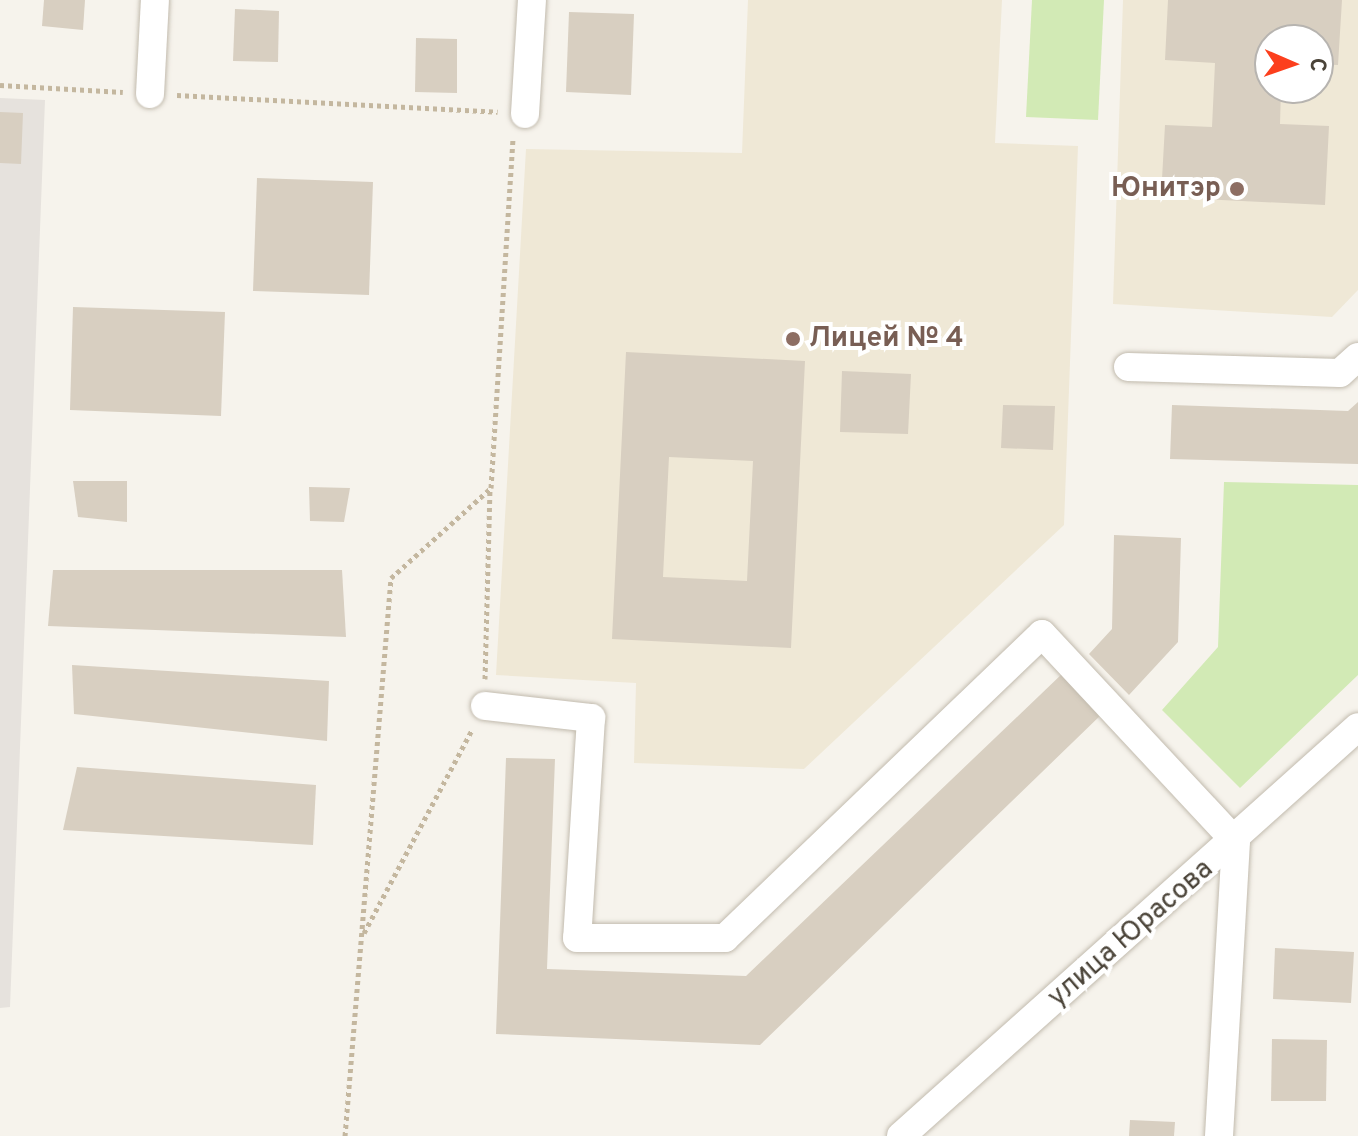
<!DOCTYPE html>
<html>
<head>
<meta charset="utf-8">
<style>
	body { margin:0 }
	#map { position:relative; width:1358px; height:1136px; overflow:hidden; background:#f6f3ec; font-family:Overpass,sans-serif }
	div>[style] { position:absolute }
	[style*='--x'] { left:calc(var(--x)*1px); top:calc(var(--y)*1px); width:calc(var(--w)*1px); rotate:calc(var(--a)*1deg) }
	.industrial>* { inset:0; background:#e6e2dd }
	.education>* { inset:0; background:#efe8d6 }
	.green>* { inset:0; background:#d2eab5 }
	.building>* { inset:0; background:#d8cfc1 }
	.path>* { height:5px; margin-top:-2.5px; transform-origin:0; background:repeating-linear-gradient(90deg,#c4b79f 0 4px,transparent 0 8px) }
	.roads { filter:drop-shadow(0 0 2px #c2bbae) drop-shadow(0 0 2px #c2bbae) }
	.minor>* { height:28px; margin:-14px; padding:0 14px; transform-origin:14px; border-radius:14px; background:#fff }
	.dots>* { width:22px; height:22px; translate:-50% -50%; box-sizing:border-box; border:4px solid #fff; border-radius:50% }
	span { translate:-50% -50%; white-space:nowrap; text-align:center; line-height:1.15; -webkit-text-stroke:8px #fff; paint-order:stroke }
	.education-label { font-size:28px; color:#785e54; font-weight:700 }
	.right { translate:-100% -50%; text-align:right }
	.left { translate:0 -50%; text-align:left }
	.street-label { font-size:28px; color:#4b4439 }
	.north { position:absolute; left:1254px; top:24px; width:80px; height:80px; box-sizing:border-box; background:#fff; border:2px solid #b7b4b0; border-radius:50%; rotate:92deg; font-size:22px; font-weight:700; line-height:32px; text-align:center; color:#4b4439 }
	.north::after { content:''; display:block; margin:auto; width:28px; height:36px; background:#fc3f1d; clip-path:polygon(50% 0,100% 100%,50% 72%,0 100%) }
</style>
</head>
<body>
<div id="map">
	<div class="industrial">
		<i style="clip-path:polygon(0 98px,45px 100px,10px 1007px,0 1008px)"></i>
	</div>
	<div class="education">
		<i style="clip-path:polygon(748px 0,1002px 0,995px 143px,1078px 146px,1064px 525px,804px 769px,634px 763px,636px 683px,496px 675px,526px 149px,742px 153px)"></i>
		<i style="clip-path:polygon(evenodd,1123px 0,1358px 0,1358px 290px,1332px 317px,1113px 304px,1123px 0,1270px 40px,1318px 40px,1318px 88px,1270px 88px,1270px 40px)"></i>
	</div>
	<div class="green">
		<i style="clip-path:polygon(1032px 0,1104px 0,1098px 120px,1026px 117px)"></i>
		<i style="clip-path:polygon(1224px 482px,1358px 485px,1358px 675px,1240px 788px,1162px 710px,1218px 647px)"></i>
	</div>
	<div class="building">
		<i style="clip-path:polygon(44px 0,85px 0,83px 30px,42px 26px)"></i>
		<i style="clip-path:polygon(1168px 0,1342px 0,1338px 65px,1318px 64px,1318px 40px,1270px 40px,1270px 88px,1281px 88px,1280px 124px,1329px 126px,1325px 205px,1161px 197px,1165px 125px,1212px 127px,1215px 63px,1165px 60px)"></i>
		<i style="clip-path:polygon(235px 9px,279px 11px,278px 62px,233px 61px)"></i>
		<i style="clip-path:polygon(569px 12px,634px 14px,631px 95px,566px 92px)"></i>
		<i style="clip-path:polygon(416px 38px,457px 39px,457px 93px,415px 92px)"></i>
		<i style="clip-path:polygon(0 112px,23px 113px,21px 164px,0 163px)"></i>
		<i style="clip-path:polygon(257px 178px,373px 182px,369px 295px,253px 291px)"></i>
		<i style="clip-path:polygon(73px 307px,225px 312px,221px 416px,70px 410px)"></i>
		<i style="clip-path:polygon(evenodd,626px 352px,805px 361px,791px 648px,612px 639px,626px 352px,669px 457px,753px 461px,747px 581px,663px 577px,669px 457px)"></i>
		<i style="clip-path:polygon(842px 371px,911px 374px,908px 434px,840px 432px)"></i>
		<i style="clip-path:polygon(1358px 402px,1358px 464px,1170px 459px,1172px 405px,1348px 411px)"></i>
		<i style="clip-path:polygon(1003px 405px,1055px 406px,1053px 450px,1001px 448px)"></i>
		<i style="clip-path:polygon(73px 481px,127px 481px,127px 522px,78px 517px)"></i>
		<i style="clip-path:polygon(309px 487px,350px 488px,344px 522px,310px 521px)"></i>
		<i style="clip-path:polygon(1114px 535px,1181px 538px,1178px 642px,1129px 695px,1089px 654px,1112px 629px)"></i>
		<i style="clip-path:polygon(53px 570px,342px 570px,346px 637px,48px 626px)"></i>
		<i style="clip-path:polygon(72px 665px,329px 681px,327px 741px,74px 714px)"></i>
		<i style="clip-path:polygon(1064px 672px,1104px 712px,760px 1045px,496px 1034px,506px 758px,555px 759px,547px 969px,746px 976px)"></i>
		<i style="clip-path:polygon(77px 767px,316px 785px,313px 845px,63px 830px)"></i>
		<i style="clip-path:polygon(1275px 948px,1354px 952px,1351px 1003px,1273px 999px)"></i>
		<i style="clip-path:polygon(1272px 1039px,1327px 1040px,1326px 1101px,1271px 1101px)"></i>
		<i style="clip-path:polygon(1130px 1120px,1175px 1122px,1174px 1136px,1129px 1136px)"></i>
	</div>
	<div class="path">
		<i style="--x:0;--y:85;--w:123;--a:3.3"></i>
		<i style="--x:177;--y:95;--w:321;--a:3"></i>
		<i style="--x:485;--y:679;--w:190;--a:-88.5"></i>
		<i style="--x:364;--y:933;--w:230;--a:-62"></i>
		<i style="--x:345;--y:1136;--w:560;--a:-85.29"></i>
		<i style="--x:391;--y:578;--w:135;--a:-42"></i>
		<i style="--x:491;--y:488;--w:351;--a:-86.4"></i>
	</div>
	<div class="roads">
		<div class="minor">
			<i style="--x:150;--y:94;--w:94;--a:-87"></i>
			<i style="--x:525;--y:114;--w:114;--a:-86.5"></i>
			<i style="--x:1128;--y:367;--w:212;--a:1.6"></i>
			<i style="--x:1340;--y:373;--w:24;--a:-42"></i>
			<i style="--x:485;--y:706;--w:107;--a:6.5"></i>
			<i style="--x:591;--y:718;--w:220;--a:93.6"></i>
			<i style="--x:577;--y:938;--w:148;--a:0"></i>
			<i style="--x:725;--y:938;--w:439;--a:-43.8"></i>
			<i style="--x:1042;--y:634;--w:284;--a:47"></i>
			<i style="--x:901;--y:1136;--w:613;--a:-41.83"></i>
			<i style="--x:1219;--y:1136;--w:294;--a:-86.7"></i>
		</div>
	</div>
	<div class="dots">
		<i style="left:1237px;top:189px;background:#8d6e63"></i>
		<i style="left:793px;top:339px;background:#8d6e63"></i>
	</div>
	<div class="education-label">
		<span class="right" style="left:1221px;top:189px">Юнитэр</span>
		<span class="left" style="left:809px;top:339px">Лицей № 4</span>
	</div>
	<div class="street-label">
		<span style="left:1131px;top:934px;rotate:-41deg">улица Юрасова</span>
	</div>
	<div class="north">С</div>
</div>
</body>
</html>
